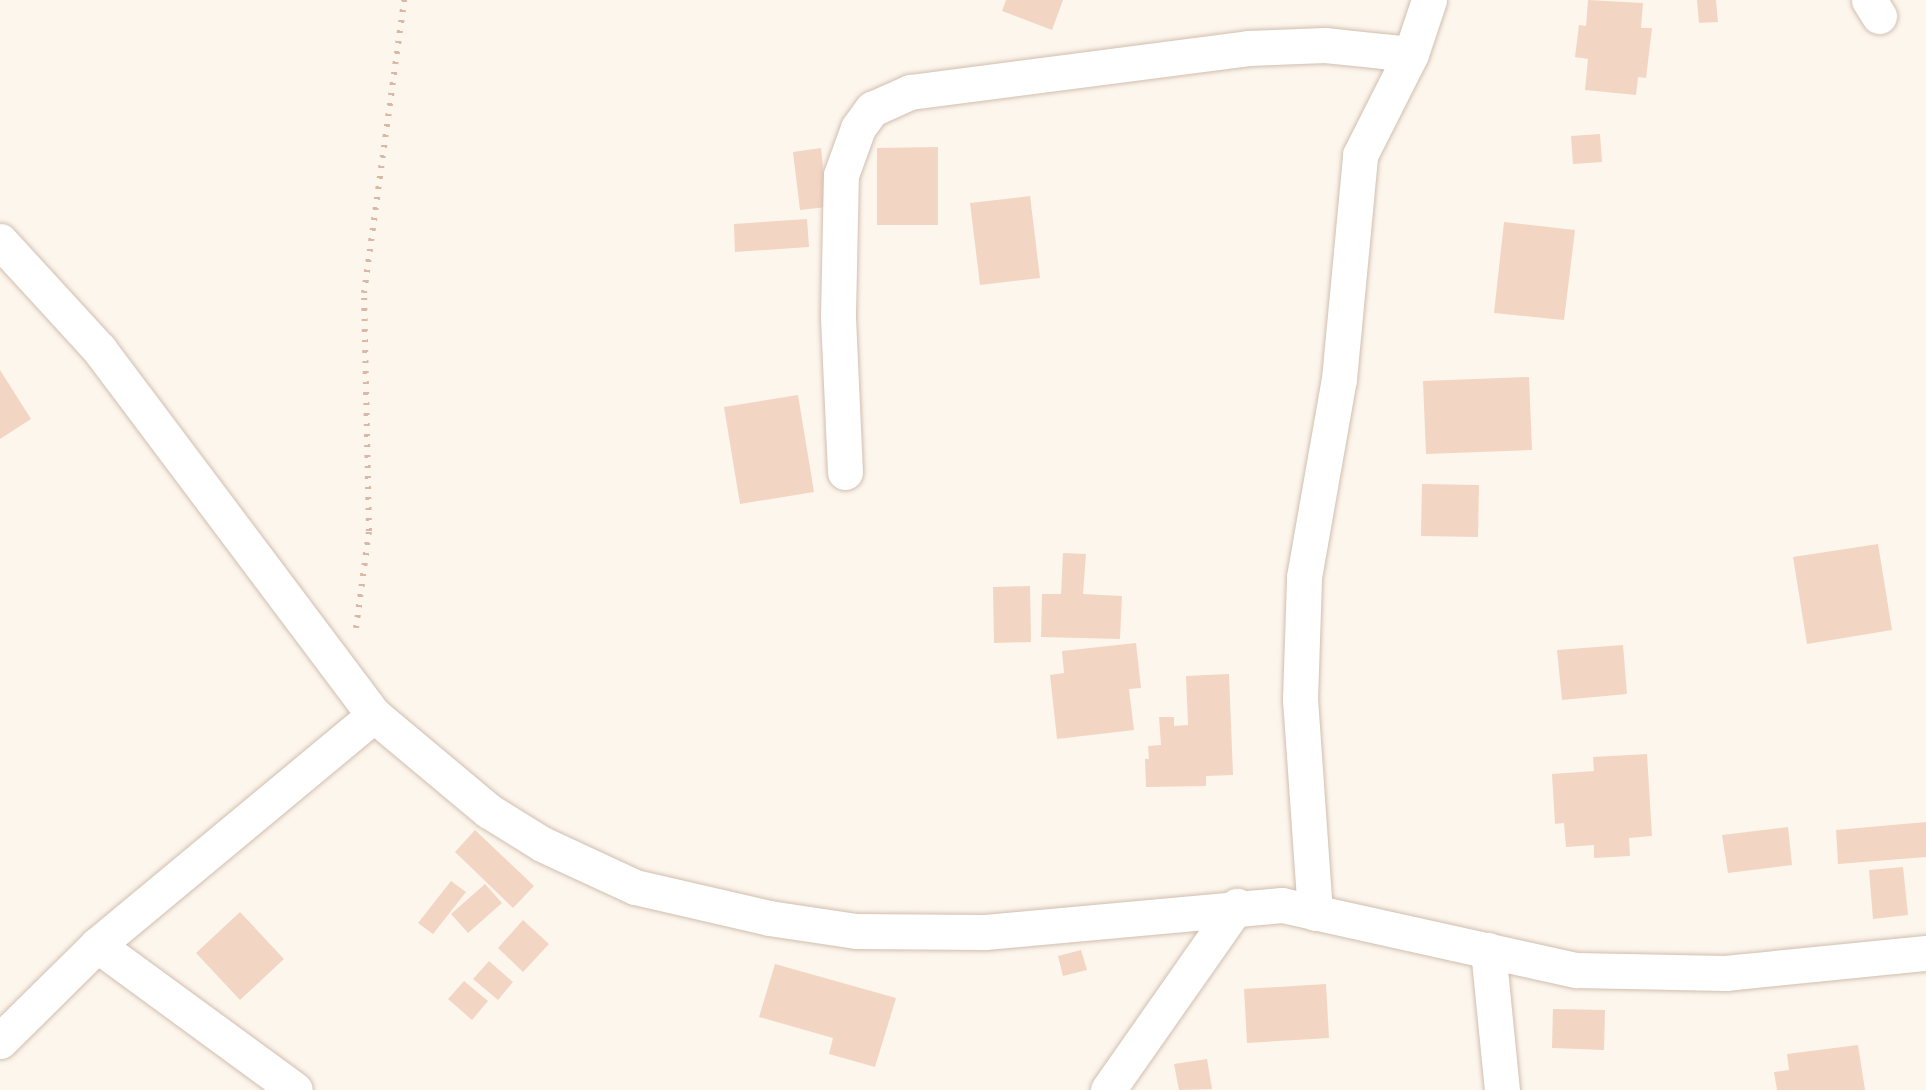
<!DOCTYPE html>
<html>
<head>
<meta charset="utf-8">
<style>
	body { margin:0 }
	#map { position:relative; width:1926px; height:1090px; overflow:hidden; background:#fdf6ec; font-family:"PT Sans Narrow",sans-serif }
	div>[style] { position:absolute }
	[style*='--x'] { left:calc(var(--x)*1px); top:calc(var(--y)*1px); width:calc(var(--w)*1px); rotate:calc(var(--a)*1deg) }
	.building>* { inset:0; background:#f3d5c3 }
	.path>* { height:6px; margin-top:-3px; transform-origin:0; background:repeating-linear-gradient(90deg,#d9b8a5 0 2.5px,transparent 0 10.5px) }
	.roads { filter:drop-shadow(0 0 2px #d1beb0) drop-shadow(0 0 2px #d1beb0) }
	.street>* { height:35px; margin:-17.5px; padding:0 17.5px; transform-origin:17.5px; border-radius:17.5px; background:#fff }
	span { translate:-50% -50%; white-space:nowrap; text-align:center; line-height:1.15; -webkit-text-stroke:8px #fffaf3; paint-order:stroke }
</style>
</head>
<body>
<div id="map">
	<div class="building">
		<i style="clip-path:polygon(1006px 0,1063px 0,1052px 30px,1002px 11px)"></i>
		<i style="clip-path:polygon(1588px 0,1643px 3px,1641px 28px,1652px 28px,1646px 78px,1638px 77px,1636px 95px,1585px 90px,1588px 59px,1575px 57px,1579px 25px,1586px 26px)"></i>
		<i style="clip-path:polygon(1697px 0,1716px 0,1718px 22px,1699px 23px)"></i>
		<i style="clip-path:polygon(1600px 134px,1602px 162px,1573px 164px,1571px 136px)"></i>
		<i style="clip-path:polygon(938px 147px,938px 225px,877px 225px,877px 148px)"></i>
		<i style="clip-path:polygon(821px 148px,827px 207px,800px 210px,793px 152px)"></i>
		<i style="clip-path:polygon(1030px 196px,1040px 278px,980px 285px,970px 203px)"></i>
		<i style="clip-path:polygon(807px 219px,809px 247px,735px 252px,734px 224px)"></i>
		<i style="clip-path:polygon(1504px 222px,1575px 230px,1564px 320px,1494px 313px)"></i>
		<i style="clip-path:polygon(0 370px,31px 419px,0 439px)"></i>
		<i style="clip-path:polygon(1529px 377px,1532px 450px,1426px 454px,1423px 381px)"></i>
		<i style="clip-path:polygon(798px 395px,814px 492px,740px 504px,724px 407px)"></i>
		<i style="clip-path:polygon(1422px 484px,1479px 485px,1478px 537px,1421px 536px)"></i>
		<i style="clip-path:polygon(1878px 544px,1892px 630px,1807px 644px,1793px 557px)"></i>
		<i style="clip-path:polygon(1063px 553px,1086px 554px,1083px 594px,1122px 596px,1120px 639px,1041px 637px,1042px 594px,1061px 594px)"></i>
		<i style="clip-path:polygon(1030px 586px,1031px 642px,994px 643px,993px 587px)"></i>
		<i style="clip-path:polygon(1136px 643px,1141px 688px,1129px 689px,1134px 730px,1057px 739px,1050px 675px,1064px 673px,1062px 651px)"></i>
		<i style="clip-path:polygon(1623px 645px,1627px 694px,1562px 700px,1557px 650px)"></i>
		<i style="clip-path:polygon(1229px 674px,1233px 775px,1206px 776px,1206px 786px,1146px 787px,1145px 759px,1149px 759px,1148px 746px,1161px 745px,1159px 717px,1174px 717px,1174px 726px,1188px 725px,1186px 676px)"></i>
		<i style="clip-path:polygon(1647px 754px,1652px 836px,1629px 838px,1630px 856px,1594px 858px,1594px 845px,1566px 847px,1564px 823px,1555px 824px,1552px 774px,1594px 771px,1593px 757px)"></i>
		<i style="clip-path:polygon(1926px 822px,1926px 857px,1838px 864px,1836px 830px)"></i>
		<i style="clip-path:polygon(1788px 827px,1792px 865px,1728px 873px,1722px 835px)"></i>
		<i style="clip-path:polygon(475px 830px,534px 886px,513px 908px,455px 852px)"></i>
		<i style="clip-path:polygon(1903px 867px,1908px 915px,1873px 919px,1869px 870px)"></i>
		<i style="clip-path:polygon(451px 881px,466px 892px,433px 934px,418px 923px)"></i>
		<i style="clip-path:polygon(485px 884px,502px 903px,468px 933px,451px 914px)"></i>
		<i style="clip-path:polygon(240px 912px,284px 959px,240px 1000px,196px 953px)"></i>
		<i style="clip-path:polygon(523px 920px,549px 944px,523px 972px,498px 948px)"></i>
		<i style="clip-path:polygon(1081px 950px,1087px 970px,1063px 976px,1058px 956px)"></i>
		<i style="clip-path:polygon(489px 961px,513px 982px,498px 1000px,473px 979px)"></i>
		<i style="clip-path:polygon(775px 964px,896px 998px,875px 1067px,829px 1054px,833px 1038px,759px 1017px)"></i>
		<i style="clip-path:polygon(464px 981px,488px 1001px,472px 1020px,448px 999px)"></i>
		<i style="clip-path:polygon(1326px 984px,1329px 1038px,1247px 1043px,1244px 989px)"></i>
		<i style="clip-path:polygon(1553px 1009px,1605px 1010px,1604px 1050px,1552px 1048px)"></i>
		<i style="clip-path:polygon(1858px 1045px,1865px 1090px,1777px 1090px,1774px 1072px,1789px 1070px,1787px 1054px)"></i>
		<i style="clip-path:polygon(1207px 1059px,1212px 1089px,1179px 1090px,1174px 1064px)"></i>
	</div>
	<div class="path">
		<i style="--x:356;--y:628;--w:98;--a:-82.4"></i>
		<i style="--x:369;--y:531;--w:238;--a:-91.2"></i>
		<i style="--x:364;--y:293;--w:296;--a:-82.2"></i>
	</div>
	<div class="roads">
		<div class="street">
			<i style="--x:1869;--y:0;--w:19;--a:58"></i>
			<i style="--x:0;--y:241;--w:147;--a:47.5"></i>
			<i style="--x:99;--y:349;--w:458;--a:53.1"></i>
			<i style="--x:374;--y:715;--w:150;--a:39.9"></i>
			<i style="--x:489;--y:811;--w:62;--a:31.9"></i>
			<i style="--x:542;--y:844;--w:102;--a:24.8"></i>
			<i style="--x:635;--y:887;--w:138;--a:13"></i>
			<i style="--x:769;--y:918;--w:88;--a:8.5"></i>
			<i style="--x:856;--y:931;--w:129;--a:0.4"></i>
			<i style="--x:985;--y:932;--w:298;--a:-5.2"></i>
			<i style="--x:1282;--y:905;--w:301;--a:12.5"></i>
			<i style="--x:1576;--y:970;--w:149;--a:1.2"></i>
			<i style="--x:1725;--y:973;--w:202;--a:-5.7"></i>
			<i style="--x:845;--y:472;--w:157;--a:-92.6"></i>
			<i style="--x:838;--y:315;--w:140;--a:-88.8"></i>
			<i style="--x:841;--y:175;--w:50;--a:-70.1"></i>
			<i style="--x:858;--y:128;--w:24;--a:-54"></i>
			<i style="--x:872;--y:109;--w:42;--a:-24.1"></i>
			<i style="--x:910;--y:92;--w:341;--a:-7.4"></i>
			<i style="--x:1248;--y:48;--w:77;--a:-2.2"></i>
			<i style="--x:1325;--y:45;--w:86;--a:6"></i>
			<i style="--x:1315;--y:913;--w:214;--a:-94"></i>
			<i style="--x:1300;--y:700;--w:123;--a:-88.1"></i>
			<i style="--x:1304;--y:577;--w:201;--a:-80"></i>
			<i style="--x:1339;--y:379;--w:225;--a:-84.6"></i>
			<i style="--x:1360;--y:155;--w:113;--a:-63.2"></i>
			<i style="--x:1411;--y:54;--w:57;--a:-71.6"></i>
			<i style="--x:97;--y:945;--w:245;--a:36.2"></i>
			<i style="--x:1488;--y:950;--w:141;--a:84.3"></i>
			<i style="--x:0;--y:1041;--w:136;--a:-44.7"></i>
			<i style="--x:97;--y:945;--w:360;--a:-39.7"></i>
			<i style="--x:1108;--y:1090;--w:225;--a:-55"></i>
		</div>
	</div>
</div>
</body>
</html>
